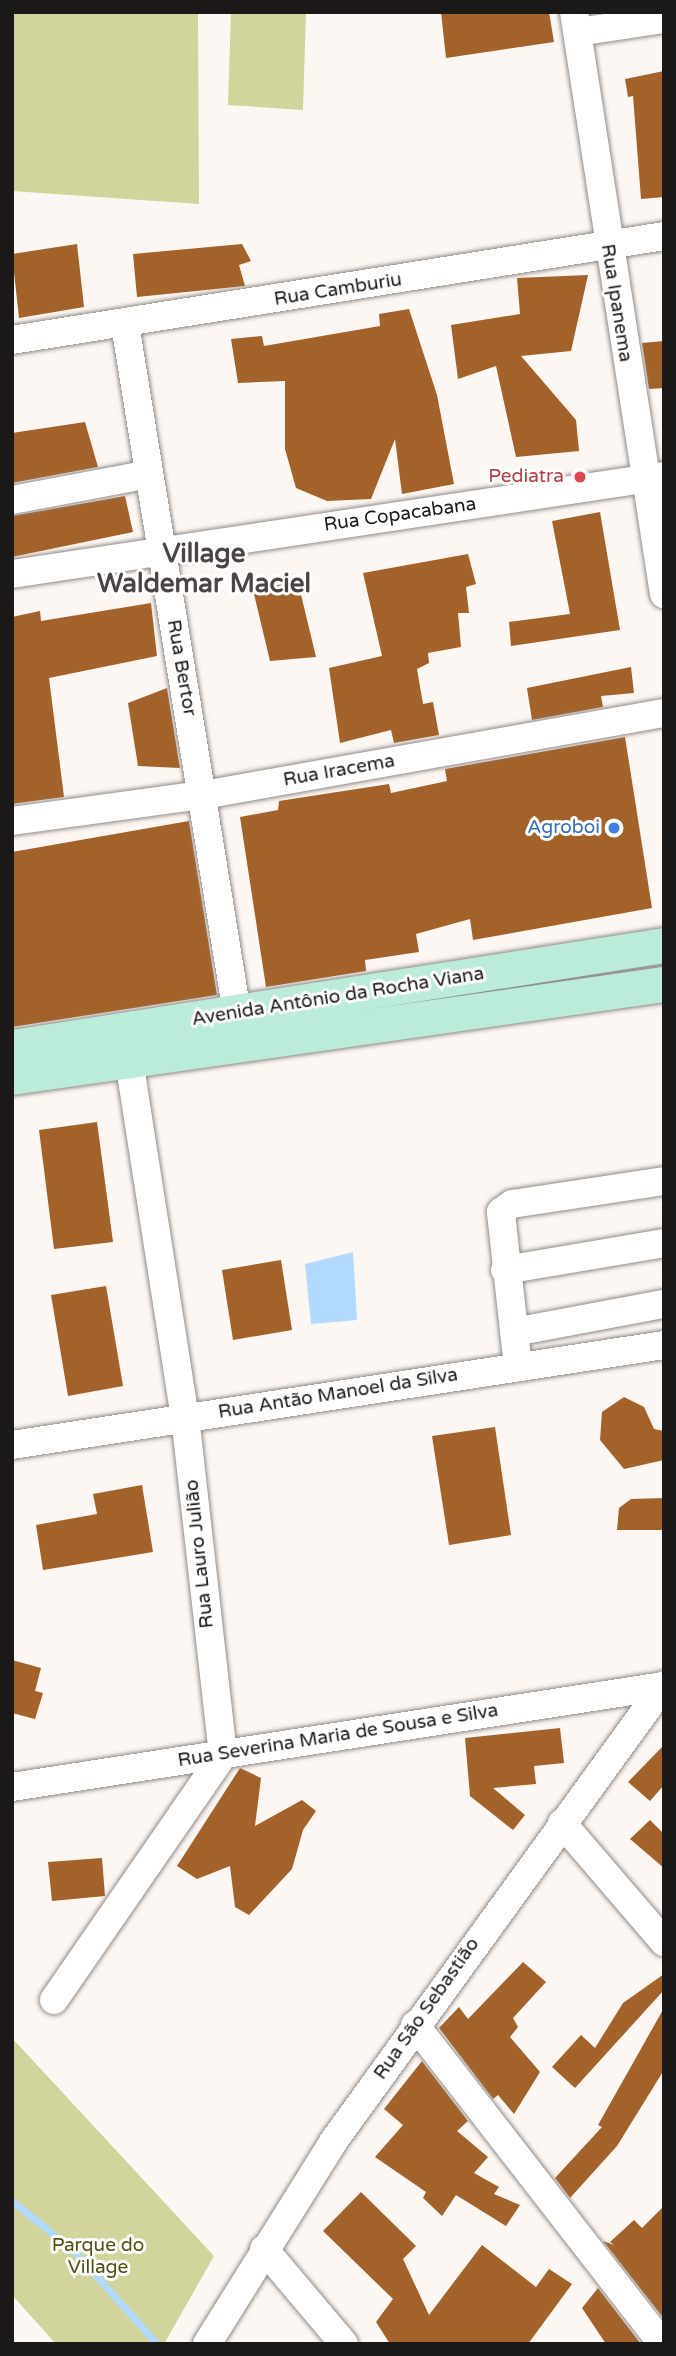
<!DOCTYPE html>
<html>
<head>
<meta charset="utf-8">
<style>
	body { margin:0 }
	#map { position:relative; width:676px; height:2356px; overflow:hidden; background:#fdf7f3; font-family:"Varela Round",sans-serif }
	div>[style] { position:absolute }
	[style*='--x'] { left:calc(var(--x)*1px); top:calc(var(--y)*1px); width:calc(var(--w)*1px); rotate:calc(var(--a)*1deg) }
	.green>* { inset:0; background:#d1d49b }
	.water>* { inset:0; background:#b1dafe }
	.stream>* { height:7px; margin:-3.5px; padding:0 3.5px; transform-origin:3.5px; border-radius:3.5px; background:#b1dafe }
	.building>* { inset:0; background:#a36229 }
	.roads { filter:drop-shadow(0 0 2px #908b87) drop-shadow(0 0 2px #908b87) }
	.minor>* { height:28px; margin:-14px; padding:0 14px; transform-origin:14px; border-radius:14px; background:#fff }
	.major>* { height:35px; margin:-17.5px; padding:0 17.5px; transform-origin:17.5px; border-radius:17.5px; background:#baecd9 }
	.dots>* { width:19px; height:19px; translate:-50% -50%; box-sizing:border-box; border:4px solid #fff; border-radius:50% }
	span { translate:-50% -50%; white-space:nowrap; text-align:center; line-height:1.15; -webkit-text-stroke:6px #fff; paint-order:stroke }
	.street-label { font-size:19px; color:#1b1917 }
	.health-label { font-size:19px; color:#be3a42 }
	.right { translate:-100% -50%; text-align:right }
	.shop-label { font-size:19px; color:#366cbe }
	.park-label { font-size:19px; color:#4f500e }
	.district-label { font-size:26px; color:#4a4542; font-weight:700 }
	.frame { position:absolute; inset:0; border:14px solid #1b1917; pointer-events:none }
</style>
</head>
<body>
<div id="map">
	<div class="green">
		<i style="clip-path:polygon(12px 12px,198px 12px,199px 204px,12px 191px)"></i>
		<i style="clip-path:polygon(231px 12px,306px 12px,303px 110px,228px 105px)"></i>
		<i style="clip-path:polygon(12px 2038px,214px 2256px,164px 2344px,56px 2344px,12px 2295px)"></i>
	</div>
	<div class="water">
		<i style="clip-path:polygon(353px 1252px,357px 1320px,311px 1324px,305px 1264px)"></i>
	</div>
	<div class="stream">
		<i style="--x:12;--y:2201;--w:78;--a:38.8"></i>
		<i style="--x:73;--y:2250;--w:126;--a:48.2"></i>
	</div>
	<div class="building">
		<i style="clip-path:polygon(441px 12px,549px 12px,554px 42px,446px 58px)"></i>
		<i style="clip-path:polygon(664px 71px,664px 197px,641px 199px,633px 96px,628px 97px,625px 79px)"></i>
		<i style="clip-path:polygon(77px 244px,84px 307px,19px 318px,12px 254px)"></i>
		<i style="clip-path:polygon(242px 244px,251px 261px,239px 265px,245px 286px,137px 297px,133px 254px)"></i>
		<i style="clip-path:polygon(588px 275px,571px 351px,521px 356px,576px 420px,579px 451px,516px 457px,496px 366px,458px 379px,451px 325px,520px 314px,517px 278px)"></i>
		<i style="clip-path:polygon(409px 309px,437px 395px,454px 484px,402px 494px,395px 439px,371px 499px,327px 501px,296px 488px,285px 449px,285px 381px,238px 383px,231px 339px,262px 336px,264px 346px,380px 326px,379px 314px)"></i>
		<i style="clip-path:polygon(664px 341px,664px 388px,649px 389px,642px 343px)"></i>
		<i style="clip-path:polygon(85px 422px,98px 467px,12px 483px,12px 433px)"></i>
		<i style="clip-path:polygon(125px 496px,133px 532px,12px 557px,12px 516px)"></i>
		<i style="clip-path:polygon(600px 512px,620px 630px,511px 646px,509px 622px,570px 614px,552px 521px)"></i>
		<i style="clip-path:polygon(468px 554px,476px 584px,466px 587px,469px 613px,458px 613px,461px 647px,428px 653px,429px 663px,417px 669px,423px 704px,433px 702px,439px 735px,394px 743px,391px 730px,340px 743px,329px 668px,382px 656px,363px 573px)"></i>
		<i style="clip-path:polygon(297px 578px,316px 657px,270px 661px,254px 594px)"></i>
		<i style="clip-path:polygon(151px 603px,157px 656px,49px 678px,64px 797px,12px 804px,12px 617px,40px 611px,41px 621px)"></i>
		<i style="clip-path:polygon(631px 667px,634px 693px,601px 696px,603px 707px,532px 720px,527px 688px)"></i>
		<i style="clip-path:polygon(167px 688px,180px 768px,138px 766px,128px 703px)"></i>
		<i style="clip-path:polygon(625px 737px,652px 908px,473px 940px,470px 919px,416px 934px,419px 952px,365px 960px,366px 971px,266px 987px,240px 817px,278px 810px,279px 801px,389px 784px,391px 793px,447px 781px,445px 769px)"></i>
		<i style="clip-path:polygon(189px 821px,217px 995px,12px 1027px,12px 852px)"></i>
		<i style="clip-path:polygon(97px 1122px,113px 1242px,54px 1249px,39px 1130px)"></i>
		<i style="clip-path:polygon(281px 1260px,292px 1330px,233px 1340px,222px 1270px)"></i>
		<i style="clip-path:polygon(106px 1286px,123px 1386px,68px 1396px,51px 1295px)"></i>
		<i style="clip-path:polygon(624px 1397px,644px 1407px,654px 1429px,664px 1431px,664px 1460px,624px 1469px,600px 1440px,602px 1412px)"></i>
		<i style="clip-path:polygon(495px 1427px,511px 1535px,449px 1545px,432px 1436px)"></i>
		<i style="clip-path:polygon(142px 1485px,153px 1552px,43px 1570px,36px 1525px,97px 1514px,93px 1494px)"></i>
		<i style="clip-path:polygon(664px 1498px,664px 1530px,617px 1530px,619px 1508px,631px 1499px)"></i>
		<i style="clip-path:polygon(12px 1660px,41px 1668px,35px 1691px,43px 1693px,35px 1719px,12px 1713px)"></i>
		<i style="clip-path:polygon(560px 1728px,564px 1763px,534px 1766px,536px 1784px,493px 1788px,525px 1815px,513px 1830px,470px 1796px,465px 1738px)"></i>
		<i style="clip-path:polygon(664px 1745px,664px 1785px,650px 1801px,628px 1782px)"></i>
		<i style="clip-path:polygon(240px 1768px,261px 1778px,255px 1826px,302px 1800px,316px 1811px,303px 1830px,292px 1869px,249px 1915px,235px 1907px,230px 1866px,197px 1879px,177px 1866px)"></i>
		<i style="clip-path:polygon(650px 1820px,664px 1834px,664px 1868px,630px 1839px)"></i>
		<i style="clip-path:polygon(102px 1858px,105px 1896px,52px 1901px,48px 1862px)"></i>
		<i style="clip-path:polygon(523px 1962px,546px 1982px,513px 2018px,518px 2027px,510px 2037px,540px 2072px,514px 2114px,498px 2095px,493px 2099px,439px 2028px,459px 2007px,468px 2019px)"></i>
		<i style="clip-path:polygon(664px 1974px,664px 1990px,575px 2088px,552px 2067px,581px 2035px,595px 2048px,623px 2003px)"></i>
		<i style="clip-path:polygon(664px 2008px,664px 2070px,617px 2146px,570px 2198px,555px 2178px,602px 2127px,598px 2125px)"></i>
		<i style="clip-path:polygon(422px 2061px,468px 2121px,457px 2131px,488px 2157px,474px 2173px,499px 2187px,494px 2194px,520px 2205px,506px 2226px,456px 2195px,442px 2216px,423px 2198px,426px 2192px,375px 2157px,403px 2125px,384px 2109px)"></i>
		<i style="clip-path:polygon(361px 2192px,416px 2246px,403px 2259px,429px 2315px,482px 2245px,536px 2287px,549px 2269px,572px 2284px,528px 2344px,390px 2344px,376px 2322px,393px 2299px,323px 2231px)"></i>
		<i style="clip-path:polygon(664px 2206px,664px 2319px,603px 2241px,614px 2245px,610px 2242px,634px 2220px,642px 2228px)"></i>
		<i style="clip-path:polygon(598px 2288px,641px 2344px,606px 2344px,582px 2308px)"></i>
	</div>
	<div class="roads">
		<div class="minor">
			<i style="--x:574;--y:12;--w:589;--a:81.21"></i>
			<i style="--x:578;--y:32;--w:87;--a:-8.6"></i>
			<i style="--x:125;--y:324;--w:698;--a:80.77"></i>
			<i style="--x:12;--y:340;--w:660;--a:-9.06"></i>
			<i style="--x:12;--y:500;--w:139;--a:-10.7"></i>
			<i style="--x:12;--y:574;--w:659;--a:-8.55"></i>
			<i style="--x:12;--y:821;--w:193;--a:-7.8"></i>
			<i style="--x:203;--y:795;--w:468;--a:-10.1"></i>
			<i style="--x:505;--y:1270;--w:161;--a:-9.6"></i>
			<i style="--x:514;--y:1332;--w:153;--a:-10.6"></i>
			<i style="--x:518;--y:1367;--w:156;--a:-96.3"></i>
			<i style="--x:501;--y:1212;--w:14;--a:-36"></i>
			<i style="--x:512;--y:1204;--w:154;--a:-8.6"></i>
			<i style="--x:12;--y:1445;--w:660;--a:-8.72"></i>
			<i style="--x:12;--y:1787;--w:660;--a:-8.81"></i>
			<i style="--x:562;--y:1823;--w:157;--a:49.4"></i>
			<i style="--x:54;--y:2000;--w:298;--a:-55.4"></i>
			<i style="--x:223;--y:1755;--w:339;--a:-96.4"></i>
			<i style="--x:185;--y:1418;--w:362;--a:-98.9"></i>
			<i style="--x:415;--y:2025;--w:403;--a:52.2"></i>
			<i style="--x:264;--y:2249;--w:124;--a:49.9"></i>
			<i style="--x:207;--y:2344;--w:238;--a:-58"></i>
			<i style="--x:333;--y:2142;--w:564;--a:-54.08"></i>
		</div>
		<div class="major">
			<i style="--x:12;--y:1047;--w:660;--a:-8.89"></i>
			<i style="--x:12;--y:1077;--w:659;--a:-8.12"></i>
		</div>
	</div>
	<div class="dots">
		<i style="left:580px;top:477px;background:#e0444e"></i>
		<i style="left:614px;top:828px;background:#3f7fe0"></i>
	</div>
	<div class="street-label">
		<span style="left:338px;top:290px;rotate:-9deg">Rua Camburiu</span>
		<span style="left:616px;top:303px;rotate:81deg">Rua Ipanema</span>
		<span style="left:400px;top:515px;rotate:-8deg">Rua Copacabana</span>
		<span style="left:181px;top:668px;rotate:80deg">Rua Bertor</span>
		<span style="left:339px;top:771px;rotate:-10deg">Rua Iracema</span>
		<span style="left:338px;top:997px;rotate:-9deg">Avenida Antônio da Rocha Viana</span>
		<span style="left:338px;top:1394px;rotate:-9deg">Rua Antão Manoel da Silva</span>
		<span style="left:200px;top:1554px;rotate:-96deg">Rua Lauro Julião</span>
		<span style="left:338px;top:1736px;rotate:-9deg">Rua Severina Maria de Sousa e Silva</span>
		<span style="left:427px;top:2009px;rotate:-55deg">Rua São Sebastião</span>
	</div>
	<div class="health-label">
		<span class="right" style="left:564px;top:477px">Pediatra</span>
	</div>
	<div class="shop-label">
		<span class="right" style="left:600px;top:828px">Agroboi</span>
	</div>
	<div class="park-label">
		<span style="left:98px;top:2257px">Parque do<br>Village</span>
	</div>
	<div class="district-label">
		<span style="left:204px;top:569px">Village<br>Waldemar Maciel</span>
	</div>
	<div class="frame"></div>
</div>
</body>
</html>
